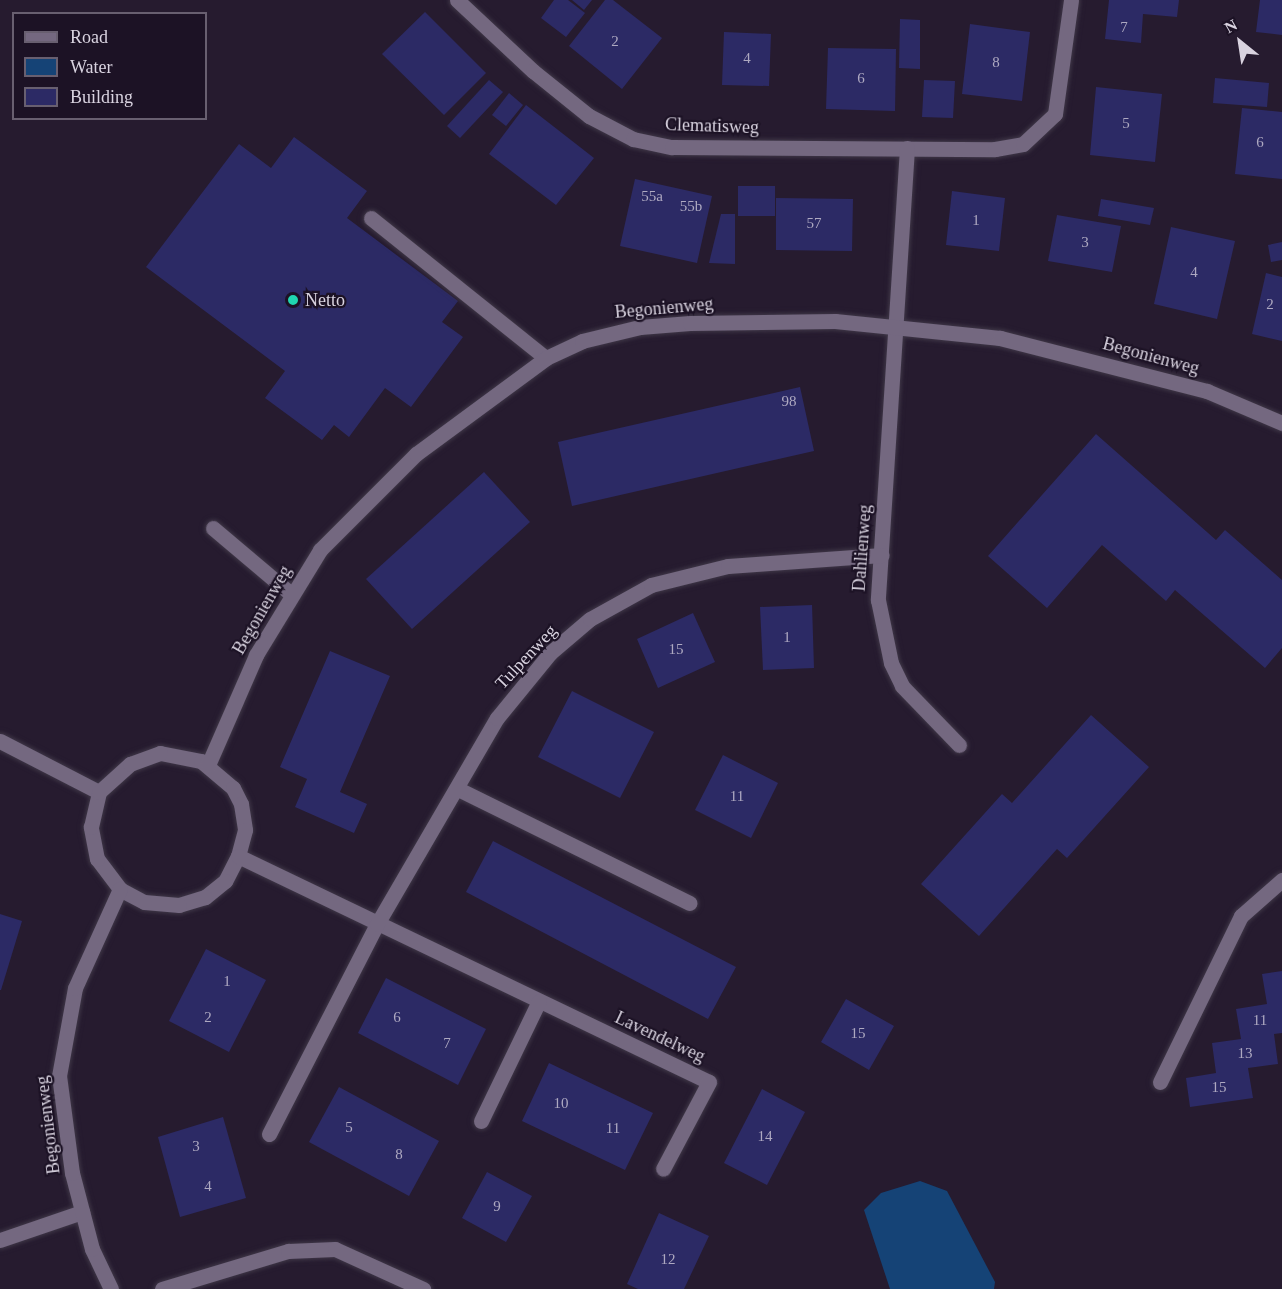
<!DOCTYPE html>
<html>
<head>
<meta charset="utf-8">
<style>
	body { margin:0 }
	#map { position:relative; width:1282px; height:1289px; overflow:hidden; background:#261b2f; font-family:"Times New Roman",serif }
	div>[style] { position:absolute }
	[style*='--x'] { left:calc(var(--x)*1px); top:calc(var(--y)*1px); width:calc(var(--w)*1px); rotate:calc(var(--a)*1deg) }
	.water>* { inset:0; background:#154376 }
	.building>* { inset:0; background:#2c2a65 }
	.roads { filter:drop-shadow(0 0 2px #3f3747) drop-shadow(0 0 2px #3f3747) }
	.minor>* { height:15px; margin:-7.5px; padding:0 7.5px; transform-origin:7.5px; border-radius:7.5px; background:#746880 }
	.dots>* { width:16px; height:16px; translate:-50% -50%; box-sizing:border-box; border:3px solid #1c1225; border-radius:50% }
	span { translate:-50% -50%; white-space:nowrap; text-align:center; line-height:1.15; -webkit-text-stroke:4.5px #1c1225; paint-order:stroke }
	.number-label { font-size:15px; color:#aea9c1 }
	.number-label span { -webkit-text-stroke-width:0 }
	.street-label { font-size:18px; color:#d9d3e0 }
	.poi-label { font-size:18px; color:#d9d3e0 }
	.left { translate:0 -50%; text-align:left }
	.legend { position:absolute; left:12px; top:12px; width:195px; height:108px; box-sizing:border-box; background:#1c1225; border:2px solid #685f70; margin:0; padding:8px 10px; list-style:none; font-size:18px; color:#d9d3e0 }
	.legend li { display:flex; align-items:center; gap:12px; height:30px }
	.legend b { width:30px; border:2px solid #685f70 }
	.north { position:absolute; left:1210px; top:12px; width:60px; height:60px; -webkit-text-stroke:4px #1c1225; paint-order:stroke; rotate:330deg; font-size:16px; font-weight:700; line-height:24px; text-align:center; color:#d9d3e0 }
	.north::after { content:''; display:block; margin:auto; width:21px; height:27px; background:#d9d3e0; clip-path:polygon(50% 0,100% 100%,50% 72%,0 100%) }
</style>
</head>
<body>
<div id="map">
	<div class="water">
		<i style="clip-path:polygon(920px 1181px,947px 1191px,995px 1282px,994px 1289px,890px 1289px,864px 1210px,881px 1193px)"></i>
	</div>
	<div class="building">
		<i style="clip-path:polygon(554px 0,568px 0,585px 13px,566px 37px,541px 18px)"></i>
		<i style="clip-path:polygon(572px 0,592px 0,584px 10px)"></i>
		<i style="clip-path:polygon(605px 0,613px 0,662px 38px,622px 89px,569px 46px)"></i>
		<i style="clip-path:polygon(1109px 0,1179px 0,1177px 17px,1143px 14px,1141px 43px,1105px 39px)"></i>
		<i style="clip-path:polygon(1260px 0,1282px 0,1282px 35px,1256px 32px)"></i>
		<i style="clip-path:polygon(425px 12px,486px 73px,444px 115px,382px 54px)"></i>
		<i style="clip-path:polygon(900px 19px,920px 20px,920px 69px,899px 68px)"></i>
		<i style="clip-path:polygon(970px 24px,1030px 32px,1022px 101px,962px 94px)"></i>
		<i style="clip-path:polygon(724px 32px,771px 34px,769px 86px,722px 85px)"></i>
		<i style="clip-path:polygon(828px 48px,896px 49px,895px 111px,826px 109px)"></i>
		<i style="clip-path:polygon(1215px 78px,1269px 83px,1267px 107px,1213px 103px)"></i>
		<i style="clip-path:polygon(489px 80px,503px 92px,460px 138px,447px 126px)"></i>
		<i style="clip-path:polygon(924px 80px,955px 81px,953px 118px,922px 117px)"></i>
		<i style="clip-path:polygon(1096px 87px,1162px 94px,1155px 162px,1090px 155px)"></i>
		<i style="clip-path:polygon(509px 93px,523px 105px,506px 126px,492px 115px)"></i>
		<i style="clip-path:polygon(526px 105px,594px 158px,556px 205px,489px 154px)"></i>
		<i style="clip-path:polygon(1242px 108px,1282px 112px,1282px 179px,1235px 174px)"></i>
		<i style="clip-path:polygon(294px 137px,367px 191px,347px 218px,458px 301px,442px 322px,463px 337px,411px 407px,385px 388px,349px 437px,334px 425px,322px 440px,265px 398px,285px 371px,146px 267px,239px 144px,271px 168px)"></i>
		<i style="clip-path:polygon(635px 179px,712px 196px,697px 263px,620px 246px)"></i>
		<i style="clip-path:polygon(738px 186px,775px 186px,775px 216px,738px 216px)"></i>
		<i style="clip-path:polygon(952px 191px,1005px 198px,999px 251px,946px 245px)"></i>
		<i style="clip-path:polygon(776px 198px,853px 199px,852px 251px,776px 250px)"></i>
		<i style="clip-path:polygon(1101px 199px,1154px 208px,1150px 225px,1098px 216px)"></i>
		<i style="clip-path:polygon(721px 214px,735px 214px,735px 264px,709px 263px)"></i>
		<i style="clip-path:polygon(1057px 215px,1121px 226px,1112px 272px,1048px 261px)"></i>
		<i style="clip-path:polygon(1171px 227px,1235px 241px,1217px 319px,1154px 304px)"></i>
		<i style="clip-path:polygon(1282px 242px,1282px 260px,1271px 262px,1268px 245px)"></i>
		<i style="clip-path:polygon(1266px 273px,1282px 277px,1282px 341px,1252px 334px)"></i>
		<i style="clip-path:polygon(800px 387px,814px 451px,572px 506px,558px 442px)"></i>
		<i style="clip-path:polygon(1096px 434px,1216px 540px,1225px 530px,1282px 580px,1282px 648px,1265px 668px,1175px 590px,1166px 601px,1102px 545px,1047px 608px,988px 556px)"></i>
		<i style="clip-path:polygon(484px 472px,530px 522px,412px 629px,366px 579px)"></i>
		<i style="clip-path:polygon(812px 605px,814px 668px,763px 670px,760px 607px)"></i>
		<i style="clip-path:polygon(693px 613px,715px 662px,658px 688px,637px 639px)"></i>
		<i style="clip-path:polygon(330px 651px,390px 676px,340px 792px,367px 804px,354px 833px,295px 807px,307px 779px,280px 767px)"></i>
		<i style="clip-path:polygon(572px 691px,654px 732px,620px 798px,538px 757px)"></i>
		<i style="clip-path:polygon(1091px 715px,1149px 767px,1067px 858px,1057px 849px,979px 936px,921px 884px,1002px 794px,1012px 803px)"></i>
		<i style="clip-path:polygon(723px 755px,778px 783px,751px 838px,695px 810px)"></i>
		<i style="clip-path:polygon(493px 841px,736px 967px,708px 1019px,466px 892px)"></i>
		<i style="clip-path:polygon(0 914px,22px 921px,1px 990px,0 990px)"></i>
		<i style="clip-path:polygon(206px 949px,266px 980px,229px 1052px,169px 1021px)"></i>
		<i style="clip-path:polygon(1282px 971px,1282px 1033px,1274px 1034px,1278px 1064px,1248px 1068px,1253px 1098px,1190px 1107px,1186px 1078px,1216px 1073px,1212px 1043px,1241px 1039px,1236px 1009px,1267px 1004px,1262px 974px)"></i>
		<i style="clip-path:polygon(386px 978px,486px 1029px,458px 1085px,358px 1033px)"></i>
		<i style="clip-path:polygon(846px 999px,894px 1026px,869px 1070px,821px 1042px)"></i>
		<i style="clip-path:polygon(549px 1063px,653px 1113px,625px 1170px,522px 1121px)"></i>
		<i style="clip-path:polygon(339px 1087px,439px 1141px,409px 1196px,309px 1142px)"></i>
		<i style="clip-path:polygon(762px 1089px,805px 1112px,767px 1185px,724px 1163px)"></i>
		<i style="clip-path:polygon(223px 1117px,246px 1198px,180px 1217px,158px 1137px)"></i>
		<i style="clip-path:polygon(487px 1172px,532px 1196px,506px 1242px,462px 1218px)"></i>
		<i style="clip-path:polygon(659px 1213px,709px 1236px,684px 1289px,638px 1289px,627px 1284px)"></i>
	</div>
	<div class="roads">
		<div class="minor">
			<i style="--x:457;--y:0;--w:104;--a:43.1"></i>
			<i style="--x:533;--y:71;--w:72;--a:38.8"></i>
			<i style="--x:589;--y:116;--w:50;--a:27.6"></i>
			<i style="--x:633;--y:139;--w:40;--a:12"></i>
			<i style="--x:672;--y:147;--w:323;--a:0.4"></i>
			<i style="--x:995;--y:149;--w:28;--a:-10"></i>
			<i style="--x:1023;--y:144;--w:44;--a:-43.2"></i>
			<i style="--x:1055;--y:114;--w:115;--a:-82"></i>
			<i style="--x:907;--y:148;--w:453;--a:93.7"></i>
			<i style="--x:878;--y:600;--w:64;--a:78.3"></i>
			<i style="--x:891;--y:663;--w:25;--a:64"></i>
			<i style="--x:902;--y:686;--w:82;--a:46"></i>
			<i style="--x:371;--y:218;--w:224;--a:38.7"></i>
			<i style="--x:213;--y:528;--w:102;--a:40.2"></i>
			<i style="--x:0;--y:741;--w:111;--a:27.3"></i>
			<i style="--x:160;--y:753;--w:42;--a:11"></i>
			<i style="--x:201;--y:761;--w:42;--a:40.2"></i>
			<i style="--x:233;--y:788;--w:18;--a:63"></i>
			<i style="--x:241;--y:804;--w:26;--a:81"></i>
			<i style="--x:245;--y:830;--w:27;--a:105"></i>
			<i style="--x:238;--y:856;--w:28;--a:117"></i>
			<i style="--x:225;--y:881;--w:26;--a:141"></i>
			<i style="--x:205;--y:897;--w:27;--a:163"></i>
			<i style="--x:179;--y:905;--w:35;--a:-175"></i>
			<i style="--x:144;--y:902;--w:27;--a:-152"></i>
			<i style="--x:120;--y:889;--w:38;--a:-127"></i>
			<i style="--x:97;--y:859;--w:33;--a:-101"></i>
			<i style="--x:91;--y:827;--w:36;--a:-77"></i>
			<i style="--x:99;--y:792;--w:42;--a:-42.1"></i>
			<i style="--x:130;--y:764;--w:32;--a:-20"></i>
			<i style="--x:208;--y:765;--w:120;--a:-66.4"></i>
			<i style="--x:256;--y:655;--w:123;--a:-58.6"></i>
			<i style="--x:320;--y:550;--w:136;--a:-45"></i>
			<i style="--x:416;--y:454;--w:162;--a:-36.4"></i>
			<i style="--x:546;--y:358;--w:40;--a:-25"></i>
			<i style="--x:582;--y:341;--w:60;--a:-13.6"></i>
			<i style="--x:640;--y:327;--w:50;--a:-4.6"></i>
			<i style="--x:690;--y:323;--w:145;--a:-0.8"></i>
			<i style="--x:835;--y:321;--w:166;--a:5.9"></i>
			<i style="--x:1000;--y:338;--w:214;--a:14.4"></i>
			<i style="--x:1207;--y:391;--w:82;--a:23.1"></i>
			<i style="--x:458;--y:789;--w:258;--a:26.2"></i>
			<i style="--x:238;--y:856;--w:522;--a:25.63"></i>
			<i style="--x:709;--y:1082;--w:98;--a:117.9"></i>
			<i style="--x:1160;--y:1082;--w:185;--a:-64"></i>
			<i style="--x:1241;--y:916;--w:55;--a:-41.3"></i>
			<i style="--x:481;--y:1121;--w:133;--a:-64.2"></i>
			<i style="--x:269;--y:1134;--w:236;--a:-62.8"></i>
			<i style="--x:377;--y:924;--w:238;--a:-59.8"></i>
			<i style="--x:497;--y:718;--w:84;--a:-50.8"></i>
			<i style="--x:550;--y:653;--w:52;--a:-40.4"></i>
			<i style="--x:590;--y:619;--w:70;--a:-29.1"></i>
			<i style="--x:651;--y:585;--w:79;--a:-13.9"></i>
			<i style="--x:728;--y:566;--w:154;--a:-4.1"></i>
			<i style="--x:0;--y:1240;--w:87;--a:-18.9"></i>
			<i style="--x:111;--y:1289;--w:44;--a:-115.4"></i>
			<i style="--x:92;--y:1249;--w:79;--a:-104.7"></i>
			<i style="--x:72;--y:1173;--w:98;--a:-97.6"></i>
			<i style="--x:59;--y:1076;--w:89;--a:-79.7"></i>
			<i style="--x:75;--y:988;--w:109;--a:-65.6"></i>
			<i style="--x:162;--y:1289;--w:132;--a:-16.8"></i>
			<i style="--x:288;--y:1251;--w:47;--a:-2.4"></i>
			<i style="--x:335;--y:1249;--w:97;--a:24.4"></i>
		</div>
	</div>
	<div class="dots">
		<i style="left:293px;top:300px;background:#20d5b0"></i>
	</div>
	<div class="number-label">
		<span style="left:1124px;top:28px">7</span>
		<span style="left:615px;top:42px">2</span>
		<span style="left:747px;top:59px">4</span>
		<span style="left:996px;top:63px">8</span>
		<span style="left:861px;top:79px">6</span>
		<span style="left:1126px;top:124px">5</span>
		<span style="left:1260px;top:143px">6</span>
		<span style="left:652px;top:197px">55a</span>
		<span style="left:691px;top:207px">55b</span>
		<span style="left:976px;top:221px">1</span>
		<span style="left:814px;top:224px">57</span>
		<span style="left:1085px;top:243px">3</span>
		<span style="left:1194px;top:273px">4</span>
		<span style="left:1270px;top:305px">2</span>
		<span style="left:789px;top:402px">98</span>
		<span style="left:787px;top:638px">1</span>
		<span style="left:676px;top:650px">15</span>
		<span style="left:737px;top:797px">11</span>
		<span style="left:227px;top:982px">1</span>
		<span style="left:208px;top:1018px">2</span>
		<span style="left:397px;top:1018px">6</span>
		<span style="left:1260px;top:1021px">11</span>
		<span style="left:858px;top:1034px">15</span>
		<span style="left:447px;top:1044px">7</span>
		<span style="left:1245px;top:1054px">13</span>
		<span style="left:1219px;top:1088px">15</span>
		<span style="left:561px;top:1104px">10</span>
		<span style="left:349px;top:1128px">5</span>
		<span style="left:613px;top:1129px">11</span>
		<span style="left:765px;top:1137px">14</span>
		<span style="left:196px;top:1147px">3</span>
		<span style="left:399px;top:1155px">8</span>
		<span style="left:208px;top:1187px">4</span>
		<span style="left:497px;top:1207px">9</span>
		<span style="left:668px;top:1260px">12</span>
	</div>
	<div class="street-label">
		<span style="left:712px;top:126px;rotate:2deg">Clematisweg</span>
		<span style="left:664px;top:308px;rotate:-5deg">Begonienweg</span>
		<span style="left:1151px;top:356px;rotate:15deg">Begonienweg</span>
		<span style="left:862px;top:548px;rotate:-86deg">Dahlienweg</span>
		<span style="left:262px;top:610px;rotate:-60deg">Begonienweg</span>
		<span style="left:526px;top:657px;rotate:-47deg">Tulpenweg</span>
		<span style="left:660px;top:1037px;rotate:25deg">Lavendelweg</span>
		<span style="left:48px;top:1125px;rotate:-97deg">Begonienweg</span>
	</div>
	<div class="poi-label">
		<span class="left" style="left:305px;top:300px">Netto</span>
	</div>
	<ul class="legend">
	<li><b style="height:8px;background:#746880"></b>Road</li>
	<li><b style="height:16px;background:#154376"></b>Water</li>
	<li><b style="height:16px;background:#2c2a65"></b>Building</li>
	</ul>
	<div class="north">N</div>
</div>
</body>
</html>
